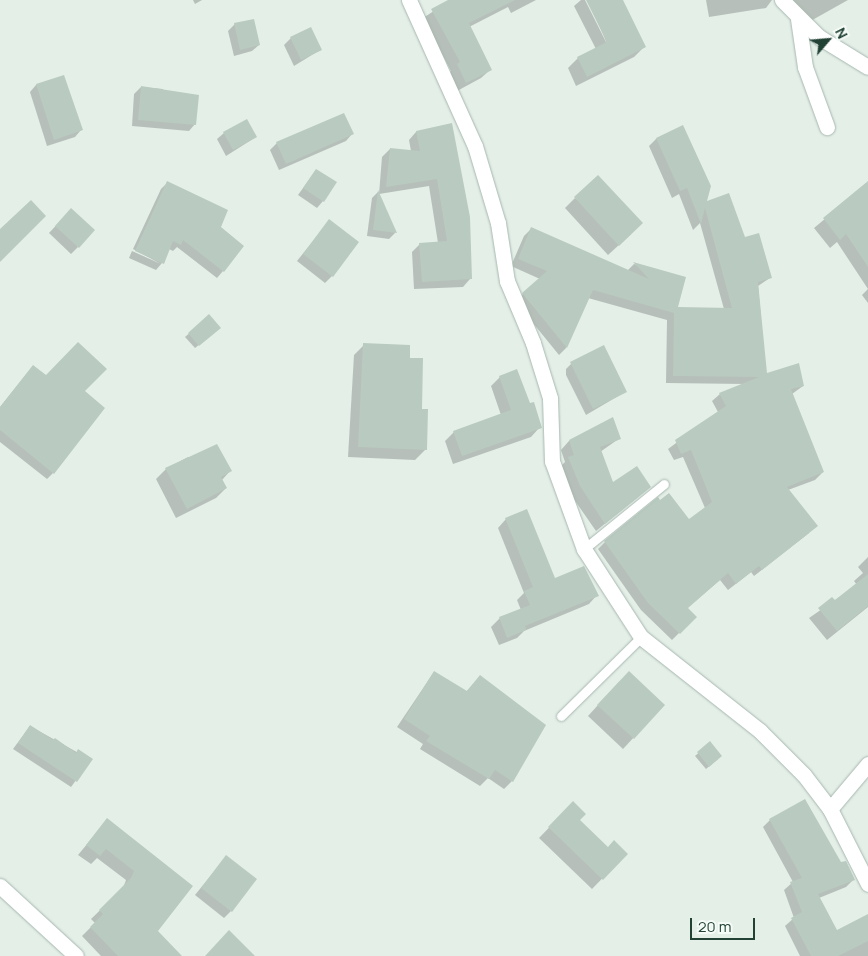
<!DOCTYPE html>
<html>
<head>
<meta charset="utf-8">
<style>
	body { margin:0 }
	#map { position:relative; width:868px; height:956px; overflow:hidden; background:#e4efe8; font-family:Manrope,sans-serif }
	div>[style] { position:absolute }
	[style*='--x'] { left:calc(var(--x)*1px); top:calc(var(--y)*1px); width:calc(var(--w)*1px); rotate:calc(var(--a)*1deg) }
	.shadow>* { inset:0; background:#0003 }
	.building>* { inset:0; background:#b9cac1 }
	.roads { filter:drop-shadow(0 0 1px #a6b8af) drop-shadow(0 0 1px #a6b8af) }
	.lane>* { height:9px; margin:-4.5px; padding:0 4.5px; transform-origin:4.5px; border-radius:4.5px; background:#fff }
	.street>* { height:15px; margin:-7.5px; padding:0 7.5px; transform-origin:7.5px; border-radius:7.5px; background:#fff }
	span { translate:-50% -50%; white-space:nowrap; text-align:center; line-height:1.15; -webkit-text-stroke:4px #f5fbf7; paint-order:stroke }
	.north { position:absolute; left:803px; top:15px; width:50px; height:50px; -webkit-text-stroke:4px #f5fbf7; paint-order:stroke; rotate:63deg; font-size:14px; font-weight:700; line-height:20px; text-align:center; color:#214235 }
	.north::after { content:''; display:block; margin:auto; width:18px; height:22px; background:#214235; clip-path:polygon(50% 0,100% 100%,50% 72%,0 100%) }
	.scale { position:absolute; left:690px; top:918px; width:65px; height:22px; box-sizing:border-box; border:2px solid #214235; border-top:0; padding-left:6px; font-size:15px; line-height:18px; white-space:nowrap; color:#214235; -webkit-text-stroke:4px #f5fbf7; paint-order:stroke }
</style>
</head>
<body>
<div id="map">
	<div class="shadow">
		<i style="clip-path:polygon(193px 0,202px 0,195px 4px)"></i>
		<i style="clip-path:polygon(451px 0,536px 0,511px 13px,508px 7px,469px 27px,490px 70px,481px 78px,457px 91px,448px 74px,451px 71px,423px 18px)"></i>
		<i style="clip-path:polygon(581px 0,585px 0,609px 48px,588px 0,621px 0,644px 47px,634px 57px,576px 86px,568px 68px,578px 58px,596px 49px,574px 6px)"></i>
		<i style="clip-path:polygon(706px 0,772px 0,766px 8px,709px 17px)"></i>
		<i style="clip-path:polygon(782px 0,848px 0,807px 23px)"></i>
		<i style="clip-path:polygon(235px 24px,259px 45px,252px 51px,234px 56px,228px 31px)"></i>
		<i style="clip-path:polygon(291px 38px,320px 50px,294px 66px,284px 45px)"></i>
		<i style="clip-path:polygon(63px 77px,81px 130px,75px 137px,47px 146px,30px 92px,36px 85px)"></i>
		<i style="clip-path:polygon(141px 87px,163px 89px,162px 93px,195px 124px,189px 131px,132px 126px,134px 94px)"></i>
		<i style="clip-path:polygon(451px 124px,470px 279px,463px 287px,414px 289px,412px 252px,420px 244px,438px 243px,429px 186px,379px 194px,382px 157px,390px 149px,411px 151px,409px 140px,416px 132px)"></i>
		<i style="clip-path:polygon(682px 127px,705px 203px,744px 238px,770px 278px,758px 286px,766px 375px,803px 386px,792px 394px,823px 472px,815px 480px,788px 490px,809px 533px,754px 576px,751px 572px,728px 590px,720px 580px,686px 609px,695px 617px,672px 640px,641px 610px,598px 549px,605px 542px,689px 521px,705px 508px,683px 457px,674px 460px,668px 449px,718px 412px,712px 401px,720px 394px,745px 384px,666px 383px,667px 320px,588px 298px,566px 348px,559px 355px,515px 301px,540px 279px,511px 266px,524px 236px,531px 229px,627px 271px,634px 264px,685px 278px,677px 308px,724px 309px,700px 223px,693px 230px,679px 194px,672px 198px,649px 146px,656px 139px)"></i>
		<i style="clip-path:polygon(224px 133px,256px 137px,226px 156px,217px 139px)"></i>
		<i style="clip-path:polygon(352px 134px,346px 141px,279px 170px,270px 150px,277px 143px)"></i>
		<i style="clip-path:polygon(316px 170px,323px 201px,317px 208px,298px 195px)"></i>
		<i style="clip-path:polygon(167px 183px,219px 228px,223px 271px,217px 278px,177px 247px,173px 251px,169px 249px,162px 263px,156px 270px,129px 258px,132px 251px,161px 264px,133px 249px,161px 189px)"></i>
		<i style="clip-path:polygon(868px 183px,868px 303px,862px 295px,868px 289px,837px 242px,830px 248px,814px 228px)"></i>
		<i style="clip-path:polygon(378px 192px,395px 233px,389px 239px,367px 236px,372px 198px)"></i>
		<i style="clip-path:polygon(575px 198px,631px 234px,608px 255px,565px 208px)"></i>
		<i style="clip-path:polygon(64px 217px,78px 247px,71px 254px,49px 233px)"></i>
		<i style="clip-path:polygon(329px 221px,332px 276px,325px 283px,297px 261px)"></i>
		<i style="clip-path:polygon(209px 316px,216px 331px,195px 348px,185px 337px)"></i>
		<i style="clip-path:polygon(364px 345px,408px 359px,421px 410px,425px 450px,415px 460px,348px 457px,354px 355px)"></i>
		<i style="clip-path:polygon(573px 362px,625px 392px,586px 415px,566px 375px,566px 369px)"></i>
		<i style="clip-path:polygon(33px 366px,46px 377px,84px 392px,53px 473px,47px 479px,0 442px,0 407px)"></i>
		<i style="clip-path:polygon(500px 377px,529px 405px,540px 427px,531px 437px,453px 464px,445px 441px,454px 432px,501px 415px,491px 386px)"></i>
		<i style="clip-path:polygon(620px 438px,600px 452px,613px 484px,640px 495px,596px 531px,571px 495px,560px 467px,565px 462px,561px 450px,569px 441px)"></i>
		<i style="clip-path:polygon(188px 457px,230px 471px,222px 480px,226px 488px,216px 498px,176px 518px,156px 479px,166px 469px)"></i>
		<i style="clip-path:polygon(506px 519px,554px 579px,597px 595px,589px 604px,524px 631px,517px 638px,499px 645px,491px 627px,500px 618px,521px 610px,517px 600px,524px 593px,498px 528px)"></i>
		<i style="clip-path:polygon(868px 557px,868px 607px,827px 640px,809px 618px,857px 585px,854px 581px,863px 573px,858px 567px)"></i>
		<i style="clip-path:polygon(434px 672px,466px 692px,473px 684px,512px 781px,504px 789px,488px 778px,480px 786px,420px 749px,423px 744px,397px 727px)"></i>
		<i style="clip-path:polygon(619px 682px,664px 705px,623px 749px,588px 716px)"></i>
		<i style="clip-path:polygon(30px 726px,91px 760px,71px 787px,13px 749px)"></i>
		<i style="clip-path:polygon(710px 743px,718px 759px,706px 769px,695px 756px)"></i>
		<i style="clip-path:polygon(573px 803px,578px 820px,607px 849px,626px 854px,592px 889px,539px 838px)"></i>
		<i style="clip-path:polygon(107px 820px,191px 886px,156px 931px,180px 956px,101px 956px,82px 936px,95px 923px,91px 919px,123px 888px,126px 880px,97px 858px,91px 864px,78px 855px)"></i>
		<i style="clip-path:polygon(770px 820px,840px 864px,853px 880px,846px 887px,819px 898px,836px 931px,868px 919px,868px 956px,800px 956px,785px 926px,794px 918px,784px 890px,793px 882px,763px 827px)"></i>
		<i style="clip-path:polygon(226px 857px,231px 911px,224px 918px,195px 895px)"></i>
	</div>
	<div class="building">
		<i style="clip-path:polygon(448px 0,515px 0,469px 23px,492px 70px,466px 83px,457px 64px,460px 62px,431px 9px)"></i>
		<i style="clip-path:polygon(586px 0,623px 0,646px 47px,587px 77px,577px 57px,607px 42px)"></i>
		<i style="clip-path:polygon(254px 19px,260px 45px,240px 50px,234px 23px)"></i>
		<i style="clip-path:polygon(311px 27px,322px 50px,301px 60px,290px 37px)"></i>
		<i style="clip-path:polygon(64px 75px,83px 130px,54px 140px,36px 84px)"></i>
		<i style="clip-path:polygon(141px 86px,199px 95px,196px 125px,138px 120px)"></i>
		<i style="clip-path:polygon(344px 113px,354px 134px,286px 164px,276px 142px)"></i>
		<i style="clip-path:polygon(247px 119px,257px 137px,233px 150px,223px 132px)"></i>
		<i style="clip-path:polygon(452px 123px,470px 217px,472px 279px,422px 282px,419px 243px,447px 241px,437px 179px,386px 187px,390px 148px,420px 151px,416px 131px)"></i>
		<i style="clip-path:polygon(683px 125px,711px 186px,707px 201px,729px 193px,745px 237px,759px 233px,772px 278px,758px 282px,767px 373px,799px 363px,804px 386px,791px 389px,824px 472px,787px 487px,818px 526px,762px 570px,759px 566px,736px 584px,728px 573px,688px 608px,697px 617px,680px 634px,648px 603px,604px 541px,658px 497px,660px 500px,669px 493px,689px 519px,712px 502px,691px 450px,681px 454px,675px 440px,726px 406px,719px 393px,759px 377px,673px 376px,674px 313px,593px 290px,567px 348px,522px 293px,547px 271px,518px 259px,531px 227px,649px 279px,633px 262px,686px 277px,678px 307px,732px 308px,705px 208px,701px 224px,687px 188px,680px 191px,656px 138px)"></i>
		<i style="clip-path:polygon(316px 169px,337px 182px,324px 202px,303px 188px)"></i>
		<i style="clip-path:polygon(598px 175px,643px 223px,619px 246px,574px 197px)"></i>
		<i style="clip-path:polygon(167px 181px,228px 210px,221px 227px,244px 246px,224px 272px,183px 240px,181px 245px,173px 241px,164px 264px,135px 251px)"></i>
		<i style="clip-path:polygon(868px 181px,868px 267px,846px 234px,840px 240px,823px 218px)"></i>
		<i style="clip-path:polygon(378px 190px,397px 233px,373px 230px)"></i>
		<i style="clip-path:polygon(31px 200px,46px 216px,0 262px,0 229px)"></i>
		<i style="clip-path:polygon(71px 208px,95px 230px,79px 248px,55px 226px)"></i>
		<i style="clip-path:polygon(329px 219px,359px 242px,333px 277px,303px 254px)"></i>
		<i style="clip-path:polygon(209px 314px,221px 328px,199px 346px,188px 333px)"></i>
		<i style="clip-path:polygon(78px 342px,107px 369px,85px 391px,105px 408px,54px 474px,0 430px,0 407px,33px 365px,46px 375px)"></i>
		<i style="clip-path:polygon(363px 343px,410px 345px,410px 358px,423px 358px,422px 409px,428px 409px,427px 450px,358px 447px)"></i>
		<i style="clip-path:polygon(604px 345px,627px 392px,593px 409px,570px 362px)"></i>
		<i style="clip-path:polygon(517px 369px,530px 403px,534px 402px,542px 428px,462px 456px,453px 431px,511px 410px,499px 376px)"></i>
		<i style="clip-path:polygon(613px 417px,621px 439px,600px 447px,613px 482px,637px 466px,651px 487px,605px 524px,580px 486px,568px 457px,574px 455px,569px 440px)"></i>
		<i style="clip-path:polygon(217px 444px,232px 471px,221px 477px,227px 488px,187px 509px,165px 468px)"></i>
		<i style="clip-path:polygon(527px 509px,555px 578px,584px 566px,599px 596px,525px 626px,526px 630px,507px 638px,499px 617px,530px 605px,524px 591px,533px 587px,505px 518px)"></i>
		<i style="clip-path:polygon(868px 574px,868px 606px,837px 631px,818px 608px,832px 597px,835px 600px)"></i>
		<i style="clip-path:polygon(434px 671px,467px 691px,480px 675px,546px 725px,513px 782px,495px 770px,489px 779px,426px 741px,430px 736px,404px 719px)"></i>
		<i style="clip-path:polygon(629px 671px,665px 705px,634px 739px,597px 705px)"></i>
		<i style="clip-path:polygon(30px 725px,53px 740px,55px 738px,76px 753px,78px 749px,93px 759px,77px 782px,18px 743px)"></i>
		<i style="clip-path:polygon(710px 741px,722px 756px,709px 767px,697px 752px)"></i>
		<i style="clip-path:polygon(805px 799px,841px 862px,846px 861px,855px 880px,818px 894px,837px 930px,868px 914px,868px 941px,838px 956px,811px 956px,791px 918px,802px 912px,790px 882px,802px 878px,769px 819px)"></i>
		<i style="clip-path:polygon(573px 801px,586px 814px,580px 820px,608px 847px,614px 840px,628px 854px,603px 880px,548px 827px)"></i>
		<i style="clip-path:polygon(107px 818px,193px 886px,158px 931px,182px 956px,118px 956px,90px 927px,103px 914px,99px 910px,131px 878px,134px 871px,106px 849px,100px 856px,86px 845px)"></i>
		<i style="clip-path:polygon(226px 855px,257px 879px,232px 912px,201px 888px)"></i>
		<i style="clip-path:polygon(229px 930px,255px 956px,205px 956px)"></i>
	</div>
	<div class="roads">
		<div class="lane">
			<i style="--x:584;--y:549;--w:103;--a:-39.1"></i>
			<i style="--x:561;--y:716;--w:112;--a:-44.6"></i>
		</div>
		<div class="street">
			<i style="--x:409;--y:0;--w:160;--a:65.7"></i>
			<i style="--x:475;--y:146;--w:80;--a:73.4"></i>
			<i style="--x:498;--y:223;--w:59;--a:81.2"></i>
			<i style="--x:507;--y:281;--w:67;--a:67.2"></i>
			<i style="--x:533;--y:343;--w:58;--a:72.8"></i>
			<i style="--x:550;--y:398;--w:63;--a:88.2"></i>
			<i style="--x:552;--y:461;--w:94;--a:70"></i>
			<i style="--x:584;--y:549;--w:105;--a:57.1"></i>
			<i style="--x:641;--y:637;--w:152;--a:38.3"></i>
			<i style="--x:760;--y:731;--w:62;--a:45"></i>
			<i style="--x:804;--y:775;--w:43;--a:52.6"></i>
			<i style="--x:830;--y:809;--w:84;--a:63.1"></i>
			<i style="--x:782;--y:0;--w:52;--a:45"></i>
			<i style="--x:819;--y:37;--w:57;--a:31.5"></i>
			<i style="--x:798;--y:19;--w:49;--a:81.7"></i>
			<i style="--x:805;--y:67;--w:64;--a:69.9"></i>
			<i style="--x:830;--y:809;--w:59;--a:-49.8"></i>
			<i style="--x:0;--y:886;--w:103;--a:42.6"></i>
		</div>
	</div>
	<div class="north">N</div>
	<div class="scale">20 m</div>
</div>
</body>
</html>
